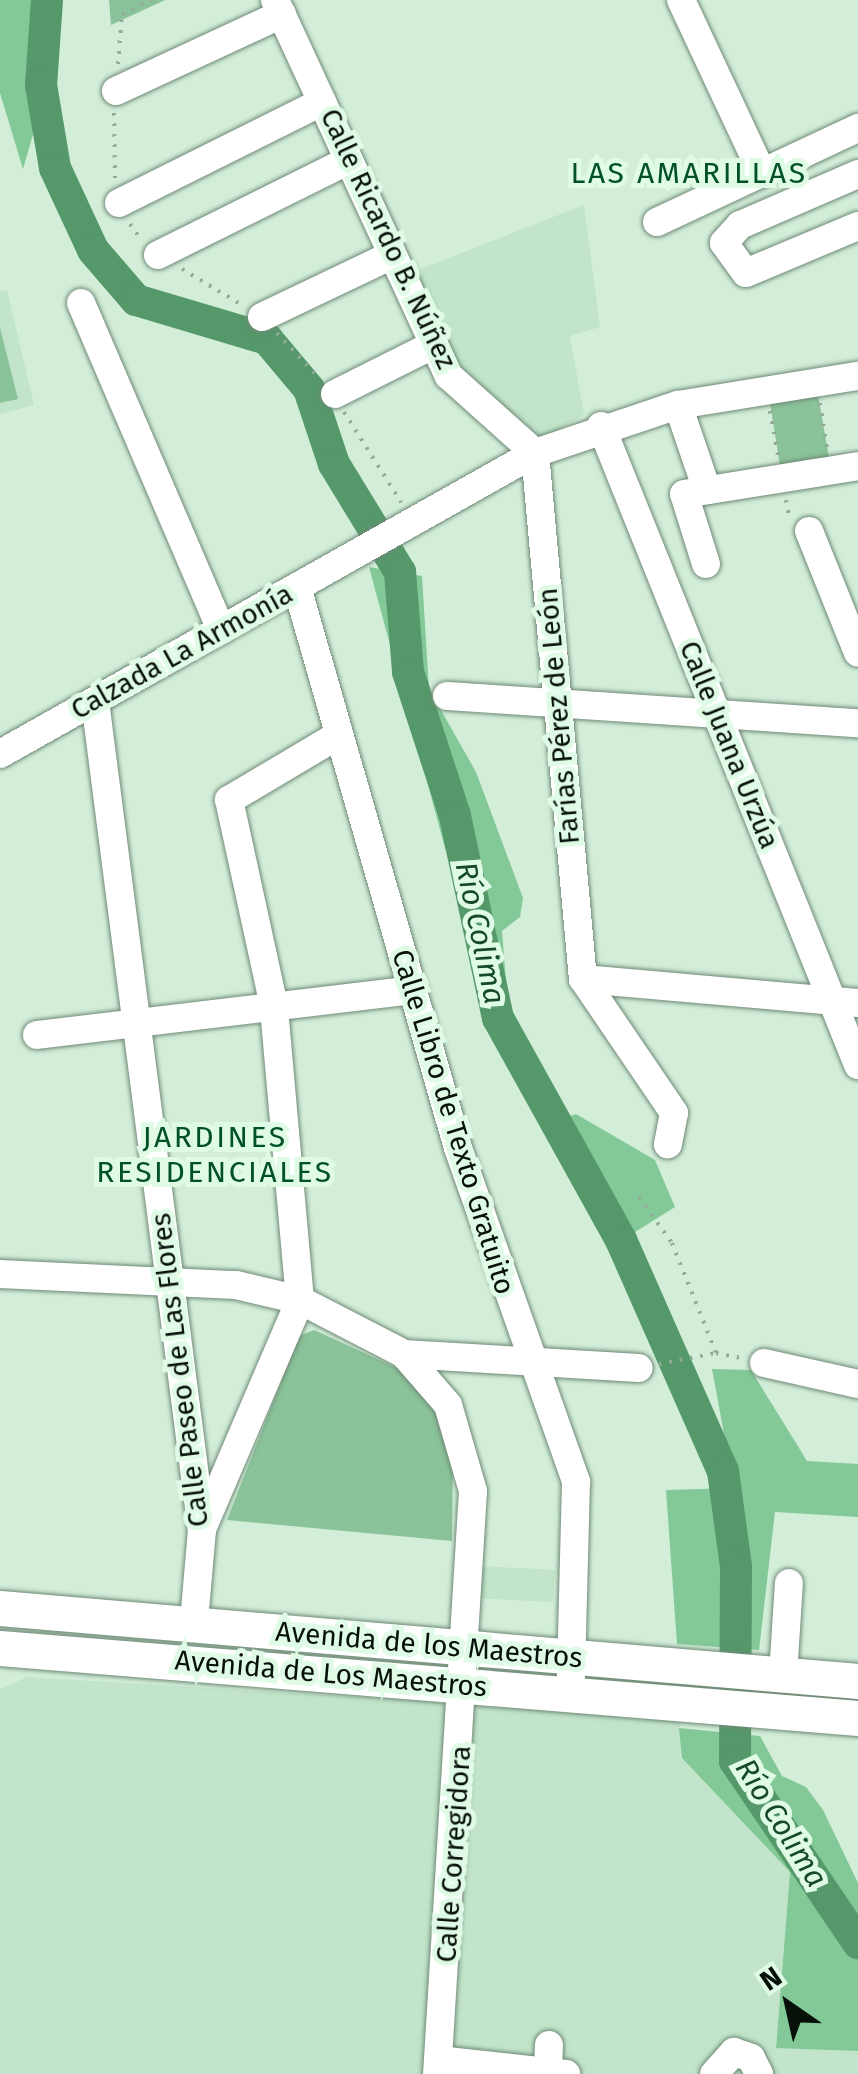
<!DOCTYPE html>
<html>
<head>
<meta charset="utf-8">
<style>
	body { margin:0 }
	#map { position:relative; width:858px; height:2074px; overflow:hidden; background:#d2eed9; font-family:"Fira Sans",sans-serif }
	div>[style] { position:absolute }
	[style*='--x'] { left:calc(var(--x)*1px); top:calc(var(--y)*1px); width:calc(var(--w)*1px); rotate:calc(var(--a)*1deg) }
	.built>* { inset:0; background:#c1e4ca }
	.green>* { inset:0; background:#8ac299 }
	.forest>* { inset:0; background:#83c897 }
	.river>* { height:32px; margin:-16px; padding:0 16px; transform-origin:16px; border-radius:16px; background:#55986a }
	.path>* { height:4px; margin-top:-2px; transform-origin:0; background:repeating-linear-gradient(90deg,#93aa99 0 2.5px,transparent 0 10.5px) }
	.roads { filter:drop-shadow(0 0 2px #6f8976) drop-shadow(0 0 2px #6f8976) }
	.minor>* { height:28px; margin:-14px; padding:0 14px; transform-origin:14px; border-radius:14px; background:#fff }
	.major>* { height:35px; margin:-17.5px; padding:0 17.5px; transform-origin:17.5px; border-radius:17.5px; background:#fff }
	span { translate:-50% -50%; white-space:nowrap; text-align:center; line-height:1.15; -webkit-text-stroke:10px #dffbe6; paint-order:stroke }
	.street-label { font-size:28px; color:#071009 }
	.neighbourhood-label { font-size:30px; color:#005127; letter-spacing:2.5px }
	.water-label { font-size:30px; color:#164929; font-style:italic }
	.north { position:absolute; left:738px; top:1954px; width:100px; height:100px; -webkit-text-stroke:8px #dffbe6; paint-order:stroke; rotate:326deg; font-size:28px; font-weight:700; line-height:40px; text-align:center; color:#071009 }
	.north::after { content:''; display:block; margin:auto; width:35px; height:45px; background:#071009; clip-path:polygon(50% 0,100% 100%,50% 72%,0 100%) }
</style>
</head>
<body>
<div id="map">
	<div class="built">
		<i style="clip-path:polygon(584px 205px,600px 327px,570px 336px,584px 415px,534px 443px,457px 374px,413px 272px)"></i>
		<i style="clip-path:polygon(7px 290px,34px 405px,0 414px,0 292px)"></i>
		<i style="clip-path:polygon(478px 1566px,555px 1570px,553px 1602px,476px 1598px)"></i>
		<i style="clip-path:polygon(27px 1677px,455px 1703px,423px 2074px,0 2074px,0 1689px)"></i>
		<i style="clip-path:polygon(475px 1699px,679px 1716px,682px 1758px,790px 1872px,776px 2047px,858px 2051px,858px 2074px,453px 2074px)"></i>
	</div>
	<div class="green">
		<i style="clip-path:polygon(109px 0,165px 0,111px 25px)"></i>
		<i style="clip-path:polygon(0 328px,18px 399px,0 403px)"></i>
		<i style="clip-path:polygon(818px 395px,830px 463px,781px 472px,770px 403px)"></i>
		<i style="clip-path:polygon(314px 1330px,397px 1368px,433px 1397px,453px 1451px,452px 1541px,227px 1520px,299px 1336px)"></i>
	</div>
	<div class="forest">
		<i style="clip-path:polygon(0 0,59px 0,52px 69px,23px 169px,0 93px)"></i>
		<i style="clip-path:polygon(369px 567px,422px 576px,429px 689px,476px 772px,523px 898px,520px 917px,502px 931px,506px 982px,485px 996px)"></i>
		<i style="clip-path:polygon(576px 1114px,655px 1160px,675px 1207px,616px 1244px,604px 1240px,541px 1126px)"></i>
		<i style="clip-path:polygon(712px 1369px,751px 1370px,807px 1461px,858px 1464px,858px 1517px,775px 1512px,759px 1650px,677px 1644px,666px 1490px,734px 1488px)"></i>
		<i style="clip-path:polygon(679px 1728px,760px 1736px,782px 1776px,806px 1787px,823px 1810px,858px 1883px,858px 2051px,776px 2048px,790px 1872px,682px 1758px)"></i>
	</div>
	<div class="river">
		<i style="--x:47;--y:0;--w:85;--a:94"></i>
		<i style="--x:41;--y:85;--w:84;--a:80.4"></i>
		<i style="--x:55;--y:168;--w:90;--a:65.1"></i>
		<i style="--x:93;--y:250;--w:66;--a:49.3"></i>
		<i style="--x:136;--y:300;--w:137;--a:16.6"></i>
		<i style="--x:267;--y:339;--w:65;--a:50"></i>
		<i style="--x:309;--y:389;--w:79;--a:71.6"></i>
		<i style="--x:334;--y:464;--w:127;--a:58.6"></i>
		<i style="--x:400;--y:572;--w:100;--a:85.4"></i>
		<i style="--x:408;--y:672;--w:151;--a:71.9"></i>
		<i style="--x:455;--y:816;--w:207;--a:78"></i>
		<i style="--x:498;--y:1018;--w:254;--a:61"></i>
		<i style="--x:621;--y:1240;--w:253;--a:66.2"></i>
		<i style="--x:723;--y:1471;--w:97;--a:82.3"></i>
		<i style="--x:736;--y:1567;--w:194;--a:90.3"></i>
		<i style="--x:735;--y:1761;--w:220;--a:55.9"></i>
	</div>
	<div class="path">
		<i style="--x:118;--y:64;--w:50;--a:-85.4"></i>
		<i style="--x:122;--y:14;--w:33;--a:-25"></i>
		<i style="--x:114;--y:113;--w:65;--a:89.1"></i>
		<i style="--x:130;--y:224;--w:21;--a:55"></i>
		<i style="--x:182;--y:269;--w:70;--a:31"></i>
		<i style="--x:277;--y:333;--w:60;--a:47"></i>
		<i style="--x:820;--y:403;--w:46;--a:81.2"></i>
		<i style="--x:770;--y:411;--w:46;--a:79.9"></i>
		<i style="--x:344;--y:412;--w:107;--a:57.7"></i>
		<i style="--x:786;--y:500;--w:20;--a:79"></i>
		<i style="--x:639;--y:1197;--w:57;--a:54.3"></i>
		<i style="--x:672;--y:1243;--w:118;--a:68.2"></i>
		<i style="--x:659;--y:1364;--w:58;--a:-10.9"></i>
		<i style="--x:716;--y:1353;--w:26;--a:11"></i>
	</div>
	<div class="roads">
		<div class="minor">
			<i style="--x:275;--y:0;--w:414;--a:65.2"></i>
			<i style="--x:449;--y:376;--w:115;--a:41.8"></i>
			<i style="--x:535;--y:453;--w:528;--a:84.79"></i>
			<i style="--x:583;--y:979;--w:162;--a:55.8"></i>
			<i style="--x:674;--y:1113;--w:32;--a:101"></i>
			<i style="--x:681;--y:0;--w:191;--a:64.9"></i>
			<i style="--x:116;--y:91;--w:183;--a:-24.9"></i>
			<i style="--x:858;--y:174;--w:129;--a:156.6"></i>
			<i style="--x:740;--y:225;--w:24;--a:132"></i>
			<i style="--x:724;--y:243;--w:37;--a:54"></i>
			<i style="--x:746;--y:273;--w:121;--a:-22.8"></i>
			<i style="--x:119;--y:203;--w:227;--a:-26.5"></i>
			<i style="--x:657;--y:222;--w:222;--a:-25.1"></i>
			<i style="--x:158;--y:255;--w:213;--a:-26.4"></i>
			<i style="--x:81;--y:303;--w:356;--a:66.8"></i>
			<i style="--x:262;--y:317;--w:144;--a:-25.5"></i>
			<i style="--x:335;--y:394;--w:110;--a:-26.6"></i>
			<i style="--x:678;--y:405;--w:90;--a:71.2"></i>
			<i style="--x:601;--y:426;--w:689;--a:68.09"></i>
			<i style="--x:809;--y:531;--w:131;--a:68.1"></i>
			<i style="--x:706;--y:564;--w:73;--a:-107.4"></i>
			<i style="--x:684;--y:494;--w:176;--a:-9.1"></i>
			<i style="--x:297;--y:587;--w:584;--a:73.99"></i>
			<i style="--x:458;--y:1148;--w:354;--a:70.5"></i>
			<i style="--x:576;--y:1482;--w:195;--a:91.5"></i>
			<i style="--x:447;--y:696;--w:412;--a:3.8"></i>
			<i style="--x:95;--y:701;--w:836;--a:82.65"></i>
			<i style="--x:202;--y:1530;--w:92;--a:95"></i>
			<i style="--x:0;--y:754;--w:614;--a:-29.36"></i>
			<i style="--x:535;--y:453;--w:151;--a:-18.6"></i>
			<i style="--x:678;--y:405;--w:182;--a:-9.2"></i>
			<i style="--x:583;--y:979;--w:276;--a:5"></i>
			<i style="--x:37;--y:1035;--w:379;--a:-6.8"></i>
			<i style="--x:0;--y:1274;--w:236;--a:2.7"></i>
			<i style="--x:236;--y:1285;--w:66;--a:13.2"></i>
			<i style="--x:300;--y:1300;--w:117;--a:27.4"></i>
			<i style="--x:404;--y:1354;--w:235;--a:3.4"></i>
			<i style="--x:404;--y:1354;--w:67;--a:49.2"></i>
			<i style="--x:448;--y:1405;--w:90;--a:73.8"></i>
			<i style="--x:473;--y:1491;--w:584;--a:93.53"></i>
			<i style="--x:764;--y:1363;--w:96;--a:12.6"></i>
			<i style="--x:202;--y:1529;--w:249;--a:-66.8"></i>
			<i style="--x:300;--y:1300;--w:295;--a:-95.1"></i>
			<i style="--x:274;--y:1006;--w:211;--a:-102.3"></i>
			<i style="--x:229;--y:800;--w:126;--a:-30.7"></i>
			<i style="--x:783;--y:1675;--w:92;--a:-86.3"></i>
			<i style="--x:438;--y:2060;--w:129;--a:6.2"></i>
			<i style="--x:548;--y:2072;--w:27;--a:-88"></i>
			<i style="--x:714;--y:2074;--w:30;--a:-48"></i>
			<i style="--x:734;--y:2052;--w:18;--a:19"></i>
			<i style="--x:751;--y:2058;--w:18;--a:63"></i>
		</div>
		<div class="major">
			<i style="--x:0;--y:1608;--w:861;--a:4.86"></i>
			<i style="--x:0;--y:1648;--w:861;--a:4.66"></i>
		</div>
	</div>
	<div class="street-label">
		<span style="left:388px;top:239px;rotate:65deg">Calle Ricardo B. Núñez</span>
		<span style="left:182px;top:652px;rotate:-29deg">Calzada La Armonía</span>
		<span style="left:559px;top:716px;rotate:-95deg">Farías Pérez de León</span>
		<span style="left:729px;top:745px;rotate:68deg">Calle Juana Urzúa</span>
		<span style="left:453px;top:1122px;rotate:73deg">Calle Libro de Texto Gratuito</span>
		<span style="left:180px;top:1370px;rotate:-97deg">Calle Paseo de Las Flores</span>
		<span style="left:429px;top:1645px;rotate:5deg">Avenida de los Maestros</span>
		<span style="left:331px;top:1674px;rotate:5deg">Avenida de Los Maestros</span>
		<span style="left:454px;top:1854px;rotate:-86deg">Calle Corregidora</span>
	</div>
	<div class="neighbourhood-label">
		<span style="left:689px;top:173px">LAS AMARILLAS</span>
		<span style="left:215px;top:1154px">JARDINES<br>RESIDENCIALES</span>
	</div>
	<div class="water-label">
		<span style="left:480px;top:933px;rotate:78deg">Río Colima</span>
		<span style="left:781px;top:1823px;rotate:58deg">Río Colima</span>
	</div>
	<div class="north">N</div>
</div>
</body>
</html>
